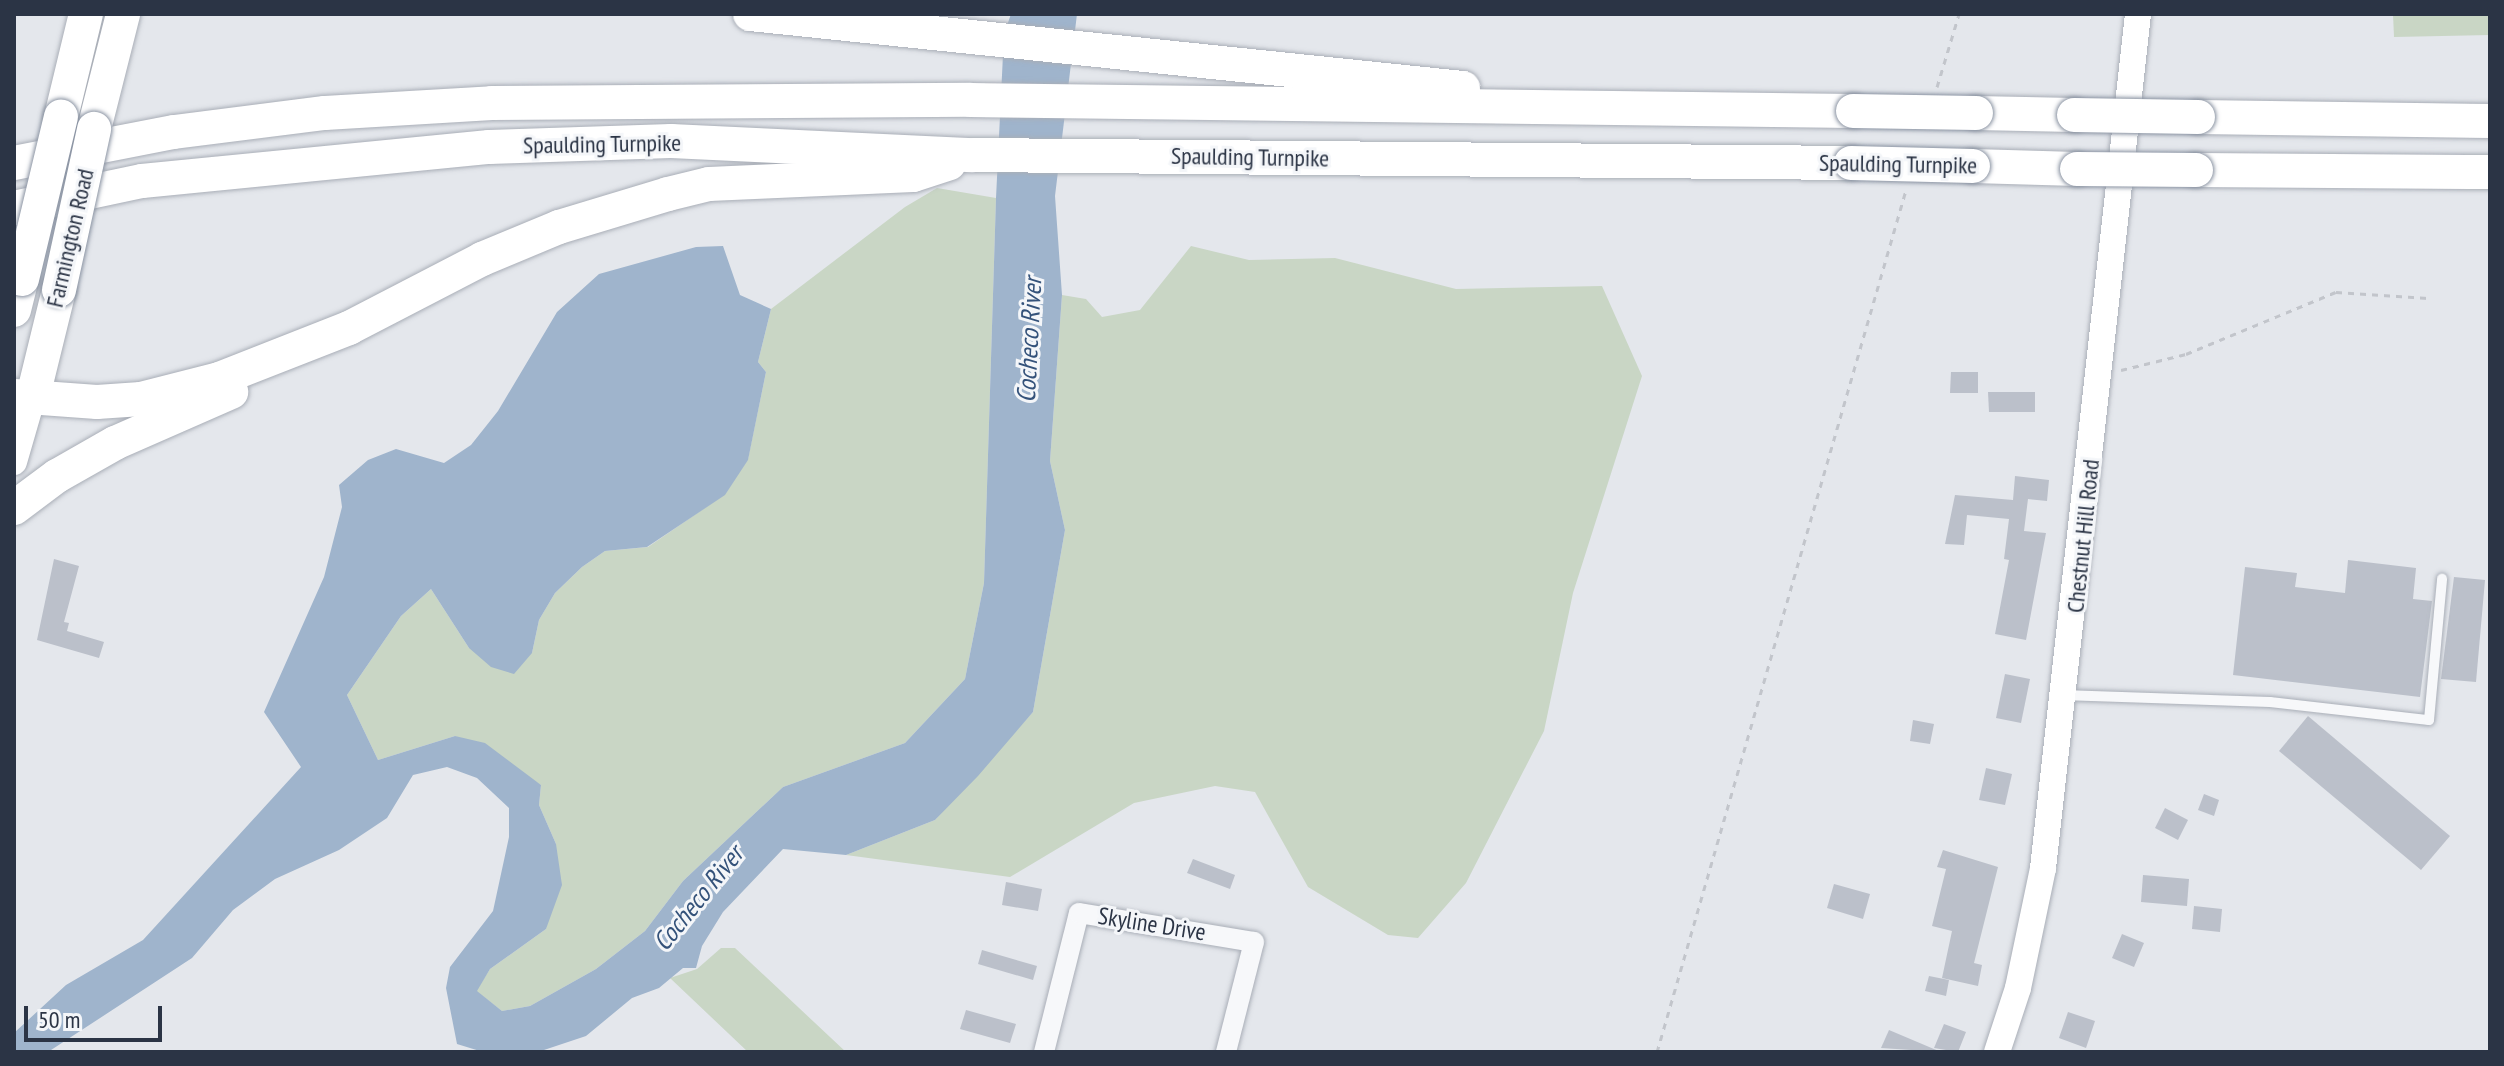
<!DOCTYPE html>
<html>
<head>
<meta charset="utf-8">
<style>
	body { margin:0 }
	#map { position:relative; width:2504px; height:1066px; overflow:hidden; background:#e4e7ec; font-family:"PT Sans Narrow",sans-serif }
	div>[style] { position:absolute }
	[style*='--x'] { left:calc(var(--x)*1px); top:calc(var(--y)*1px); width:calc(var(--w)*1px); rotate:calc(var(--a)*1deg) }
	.green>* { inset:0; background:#c9d6c5 }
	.water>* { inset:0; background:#9fb4cc }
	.building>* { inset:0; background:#bbc0ca }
	.path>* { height:3px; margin-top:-1.5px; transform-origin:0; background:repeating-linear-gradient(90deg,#c2c5cb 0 6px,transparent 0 12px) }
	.roads { filter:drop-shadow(0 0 2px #a9aeb7) drop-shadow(0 0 2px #a9aeb7) }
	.lane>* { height:10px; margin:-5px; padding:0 5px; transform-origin:5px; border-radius:5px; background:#f7f8fa }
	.street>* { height:20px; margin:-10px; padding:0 10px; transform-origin:10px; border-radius:10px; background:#f7f8fa }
	.secondary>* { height:26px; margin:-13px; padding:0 13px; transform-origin:13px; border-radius:13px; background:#fff }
	.highway>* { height:34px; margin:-17px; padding:0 17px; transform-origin:17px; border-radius:17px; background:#fff }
	.bridges { filter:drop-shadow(0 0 2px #8b94a3) drop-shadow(0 0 2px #8b94a3) }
	.highway-bridge>* { height:34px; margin:-17px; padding:0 17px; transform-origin:17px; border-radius:17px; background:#fff }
	span { translate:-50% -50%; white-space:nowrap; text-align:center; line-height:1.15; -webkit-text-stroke:6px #f4f6f9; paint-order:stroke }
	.street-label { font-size:24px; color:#2b3445 }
	.water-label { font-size:26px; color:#34527a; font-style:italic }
	.frame { position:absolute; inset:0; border:16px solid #2b3445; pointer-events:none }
	.scale { position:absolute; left:24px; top:1006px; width:138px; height:36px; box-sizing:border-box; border:4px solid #2b3445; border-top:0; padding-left:10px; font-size:24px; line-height:28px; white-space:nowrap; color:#2b3445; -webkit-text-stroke:6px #f4f6f9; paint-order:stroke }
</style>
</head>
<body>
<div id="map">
	<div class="green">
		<i style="clip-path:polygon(2393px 14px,2490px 14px,2490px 35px,2394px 37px)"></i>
		<i style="clip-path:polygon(937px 188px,996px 198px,984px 583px,965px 679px,905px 743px,783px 787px,683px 881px,645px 931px,596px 969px,530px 1006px,502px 1011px,476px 991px,490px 969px,546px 929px,556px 844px,539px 805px,541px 785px,455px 736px,378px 760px,347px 695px,401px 616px,431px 589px,469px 648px,532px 653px,539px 620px,555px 593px,582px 567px,605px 551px,648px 547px,725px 494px,748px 459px,766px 372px,758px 362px,771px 309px,905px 207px)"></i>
		<i style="clip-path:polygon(1191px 246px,1249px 260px,1335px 258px,1456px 289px,1602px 286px,1642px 376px,1573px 593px,1544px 731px,1466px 883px,1418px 938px,1388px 935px,1308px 887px,1255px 792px,1215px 786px,1134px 803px,1010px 877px,846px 855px,935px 820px,1033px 712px,1065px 530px,1050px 461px,1062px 295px,1086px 299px,1102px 317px,1140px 310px)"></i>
		<i style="clip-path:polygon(721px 948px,735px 948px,846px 1052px,748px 1052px,670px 978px,697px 969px)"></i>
	</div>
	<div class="water">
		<i style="clip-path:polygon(1011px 14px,1077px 14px,1055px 196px,1062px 295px,1050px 461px,1065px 530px,1033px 712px,978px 776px,935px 820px,846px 855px,783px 849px,723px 912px,702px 946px,696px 968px,683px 968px,659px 988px,632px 998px,586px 1036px,538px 1052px,483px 1052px,457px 1044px,446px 988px,450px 967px,493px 911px,509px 837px,509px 808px,477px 778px,447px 767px,413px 775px,387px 818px,339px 850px,275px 879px,233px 910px,192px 958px,48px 1052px,14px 1052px,14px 1033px,66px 985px,143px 940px,301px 767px,264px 712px,324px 577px,342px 507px,339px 485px,368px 460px,396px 449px,444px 463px,471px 445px,498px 411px,557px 312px,599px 274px,696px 247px,723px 246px,740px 295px,771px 309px,758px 362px,766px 372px,748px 460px,725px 495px,647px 547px,605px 551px,582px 567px,555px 593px,539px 620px,532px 653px,514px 674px,491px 667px,469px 648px,431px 589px,401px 616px,347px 695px,378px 760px,455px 736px,485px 743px,541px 785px,539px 805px,556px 844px,562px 885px,546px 929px,490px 969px,477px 991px,502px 1011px,530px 1006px,596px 969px,645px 931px,683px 881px,783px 787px,905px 743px,965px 679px,984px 583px,996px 198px,1004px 34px)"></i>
	</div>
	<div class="building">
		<i style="clip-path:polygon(1951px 372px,1978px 372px,1978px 393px,1950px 393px)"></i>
		<i style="clip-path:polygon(1988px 392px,2035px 392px,2035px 412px,1989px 412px)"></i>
		<i style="clip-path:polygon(2015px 476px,2049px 480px,2047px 501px,2028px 499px,2024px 531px,2046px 533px,2026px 640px,1995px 634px,2009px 560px,2004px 559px,2009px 519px,1967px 515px,1964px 545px,1945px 544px,1955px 495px,2013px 500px)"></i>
		<i style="clip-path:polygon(54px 559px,79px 566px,64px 622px,69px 623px,67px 631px,104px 642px,99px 658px,37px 640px)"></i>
		<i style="clip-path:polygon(2348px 560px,2416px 568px,2413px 599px,2432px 601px,2420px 697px,2233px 675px,2245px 567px,2297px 573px,2295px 587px,2345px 593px)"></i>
		<i style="clip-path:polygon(2454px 577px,2485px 580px,2476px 682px,2441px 679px)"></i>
		<i style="clip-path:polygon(2005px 674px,2030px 679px,2021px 723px,1996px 718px)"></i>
		<i style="clip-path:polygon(2308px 716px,2450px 836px,2421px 870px,2279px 751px)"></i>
		<i style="clip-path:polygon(1913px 720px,1934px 724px,1930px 744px,1910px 741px)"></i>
		<i style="clip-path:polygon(1986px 768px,2012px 774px,2005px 805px,1979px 800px)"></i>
		<i style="clip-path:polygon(2204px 794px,2219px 800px,2214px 816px,2198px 810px)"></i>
		<i style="clip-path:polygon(2165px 808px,2188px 820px,2178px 840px,2155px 828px)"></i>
		<i style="clip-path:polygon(1943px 850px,1998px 867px,1974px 963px,1982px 965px,1978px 986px,1942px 978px,1952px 931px,1932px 926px,1946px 869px,1937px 867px)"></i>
		<i style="clip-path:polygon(1193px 859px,1235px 875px,1230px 889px,1187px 873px)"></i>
		<i style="clip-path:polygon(2143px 875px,2189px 879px,2187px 906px,2141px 902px)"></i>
		<i style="clip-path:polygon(1006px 882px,1042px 889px,1038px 911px,1002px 905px)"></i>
		<i style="clip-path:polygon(1834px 884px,1870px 894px,1863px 919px,1827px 908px)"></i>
		<i style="clip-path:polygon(2194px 906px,2222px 909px,2220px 932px,2192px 929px)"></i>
		<i style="clip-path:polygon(2122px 934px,2144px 943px,2134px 967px,2112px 958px)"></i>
		<i style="clip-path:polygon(982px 950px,1037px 966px,1033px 980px,978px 964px)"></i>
		<i style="clip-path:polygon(1929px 976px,1949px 980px,1946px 996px,1925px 991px)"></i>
		<i style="clip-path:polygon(966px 1010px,1016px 1024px,1010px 1043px,960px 1029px)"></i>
		<i style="clip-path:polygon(2068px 1012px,2095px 1021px,2086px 1048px,2059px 1038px)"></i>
		<i style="clip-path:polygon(1944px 1024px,1966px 1032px,1958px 1052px,1934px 1048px)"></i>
		<i style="clip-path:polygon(1889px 1030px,1941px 1052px,1881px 1048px)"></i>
	</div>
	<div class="path">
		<i style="--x:1937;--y:87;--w:76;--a:-73.2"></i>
		<i style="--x:2121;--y:370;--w:67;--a:-13.8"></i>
		<i style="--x:2186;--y:354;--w:162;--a:-22.5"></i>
		<i style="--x:2336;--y:292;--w:92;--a:3.7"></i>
		<i style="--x:1657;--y:1052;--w:897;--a:-73.89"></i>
	</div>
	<div class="roads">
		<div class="lane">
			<i style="--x:2062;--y:695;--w:208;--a:1.9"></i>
			<i style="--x:2270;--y:702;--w:160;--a:6.5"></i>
			<i style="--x:2429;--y:720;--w:142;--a:-84.7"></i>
		</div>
		<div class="street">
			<i style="--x:1044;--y:1052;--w:143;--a:-75.9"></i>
			<i style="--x:1079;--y:913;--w:177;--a:9.4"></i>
			<i style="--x:1254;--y:942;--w:114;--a:104.3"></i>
		</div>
		<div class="secondary">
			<i style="--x:14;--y:462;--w:69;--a:-73.9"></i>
			<i style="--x:1997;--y:1052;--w:67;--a:-71.8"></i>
			<i style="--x:2018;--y:988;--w:123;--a:-78.2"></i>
			<i style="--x:2043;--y:868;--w:859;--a:-83.65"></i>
		</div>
		<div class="highway">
			<i style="--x:750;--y:14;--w:717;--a:5.93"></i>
			<i style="--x:1976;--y:113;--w:98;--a:1.2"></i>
			<i style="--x:61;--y:117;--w:106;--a:-76.4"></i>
			<i style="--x:2198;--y:117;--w:292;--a:0.8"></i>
			<i style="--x:94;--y:129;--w:119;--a:-75.8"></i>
			<i style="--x:14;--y:163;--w:163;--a:-11"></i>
			<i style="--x:174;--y:132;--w:152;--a:-7.2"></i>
			<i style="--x:325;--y:113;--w:167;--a:-3.4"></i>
			<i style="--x:492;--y:103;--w:478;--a:-0.4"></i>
			<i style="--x:970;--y:100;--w:883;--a:0.71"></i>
			<i style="--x:1973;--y:166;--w:104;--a:1.7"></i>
			<i style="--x:2196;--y:170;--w:294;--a:0.4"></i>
			<i style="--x:14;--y:208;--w:131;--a:-11.9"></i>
			<i style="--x:142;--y:181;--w:349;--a:-5.6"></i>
			<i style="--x:489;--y:147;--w:182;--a:-1.9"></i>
			<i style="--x:671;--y:141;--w:302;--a:2.7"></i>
			<i style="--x:973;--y:155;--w:878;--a:0.52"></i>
			<i style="--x:14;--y:310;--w:32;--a:-76"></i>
			<i style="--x:14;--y:396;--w:83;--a:4.1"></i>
			<i style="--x:97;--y:402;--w:44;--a:-3.9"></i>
			<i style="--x:141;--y:399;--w:81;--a:-14.4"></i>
			<i style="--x:219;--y:379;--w:140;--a:-21.4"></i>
			<i style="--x:349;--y:328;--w:150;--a:-27.4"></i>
			<i style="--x:482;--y:259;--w:83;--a:-22.6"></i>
			<i style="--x:559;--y:227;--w:114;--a:-16.8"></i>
			<i style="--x:668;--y:194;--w:42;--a:-13.7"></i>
			<i style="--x:709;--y:184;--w:204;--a:-2.5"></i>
			<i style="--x:913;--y:175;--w:38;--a:-18"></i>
			<i style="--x:33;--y:396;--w:109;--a:-76.2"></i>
			<i style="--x:14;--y:508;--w:54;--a:-36.7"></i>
			<i style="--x:57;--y:476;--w:67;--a:-29.6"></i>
			<i style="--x:115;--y:443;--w:127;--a:-23.7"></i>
		</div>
	</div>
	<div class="bridges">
		<div class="highway-bridge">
			<i style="--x:1853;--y:111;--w:123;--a:0.9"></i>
			<i style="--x:2074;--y:115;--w:124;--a:0.9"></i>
			<i style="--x:1851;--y:163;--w:122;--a:1.4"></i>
			<i style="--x:2077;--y:169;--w:119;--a:0.5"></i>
			<i style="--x:22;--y:279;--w:167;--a:-76.5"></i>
			<i style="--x:59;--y:290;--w:165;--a:-77.7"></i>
		</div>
	</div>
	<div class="street-label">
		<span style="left:602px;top:144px;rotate:-1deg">Spaulding Turnpike</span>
		<span style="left:1250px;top:157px;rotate:1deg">Spaulding Turnpike</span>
		<span style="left:1898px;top:164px;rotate:1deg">Spaulding Turnpike</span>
		<span style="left:70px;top:238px;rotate:-77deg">Farmington Road</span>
		<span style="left:2083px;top:536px;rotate:-84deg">Chestnut Hill Road</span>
		<span style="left:1152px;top:924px;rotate:9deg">Skyline Drive</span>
	</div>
	<div class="water-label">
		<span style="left:1029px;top:340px;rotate:-87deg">Cocheco River</span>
		<span style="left:698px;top:898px;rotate:-51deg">Cocheco River</span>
	</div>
	<div class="frame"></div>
	<div class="scale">50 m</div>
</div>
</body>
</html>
